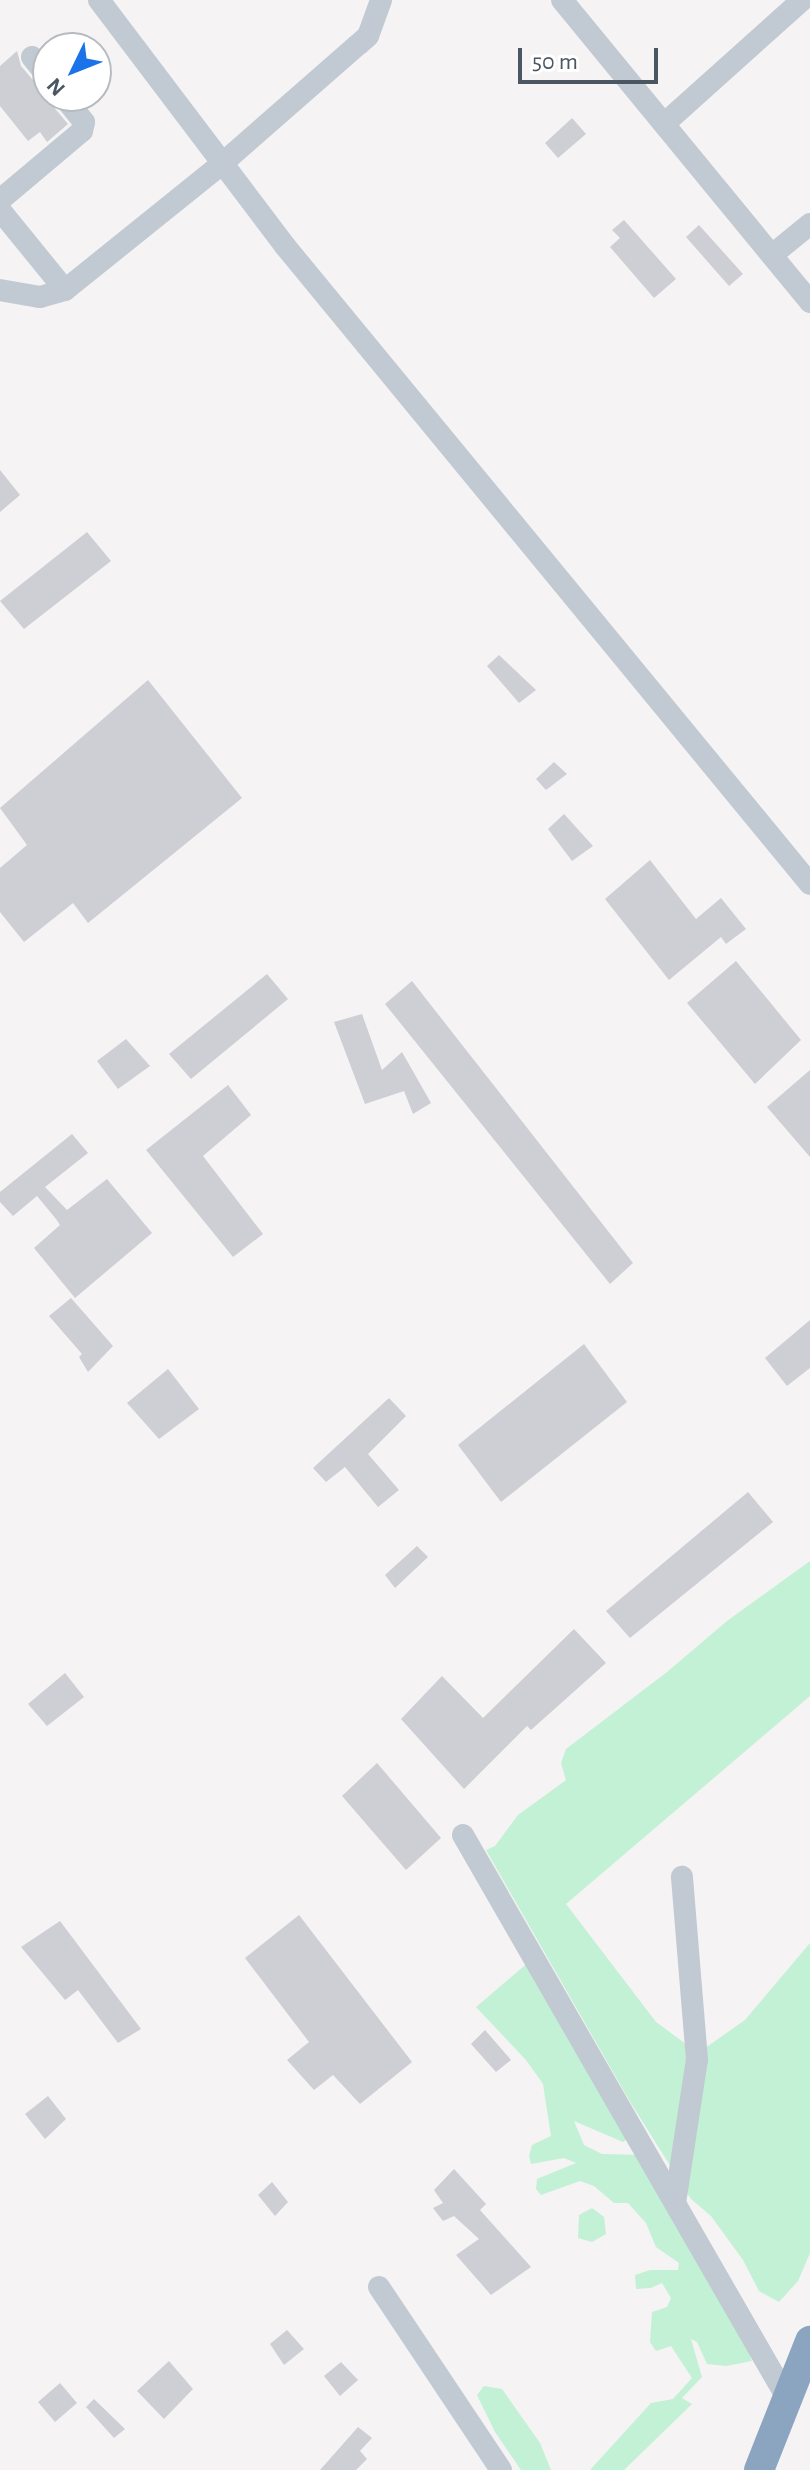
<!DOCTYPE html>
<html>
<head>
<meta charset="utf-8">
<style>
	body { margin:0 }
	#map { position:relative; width:810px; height:2470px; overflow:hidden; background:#f5f3f3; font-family:"Alegreya Sans",sans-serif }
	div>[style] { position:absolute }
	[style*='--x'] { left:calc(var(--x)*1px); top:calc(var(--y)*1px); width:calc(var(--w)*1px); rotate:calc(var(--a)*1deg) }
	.green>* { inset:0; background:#c3f1d5 }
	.building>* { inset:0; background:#cdcfd5 }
	.minor>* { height:22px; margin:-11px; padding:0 11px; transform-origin:11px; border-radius:11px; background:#c1cad2 }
	.highway>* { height:30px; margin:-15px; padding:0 15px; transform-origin:15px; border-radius:15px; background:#8ba5c1 }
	span { translate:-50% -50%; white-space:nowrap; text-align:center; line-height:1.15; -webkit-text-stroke:6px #fff; paint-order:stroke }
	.north { position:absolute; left:32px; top:32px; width:80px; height:80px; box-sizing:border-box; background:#fff; border:2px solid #b7bbc0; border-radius:50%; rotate:227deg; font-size:22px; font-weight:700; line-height:32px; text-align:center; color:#4a5661 }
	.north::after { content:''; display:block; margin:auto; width:28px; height:36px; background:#1a73e8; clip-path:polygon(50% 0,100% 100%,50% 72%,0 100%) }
	.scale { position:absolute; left:518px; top:48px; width:140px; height:36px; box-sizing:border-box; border:4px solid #4a5661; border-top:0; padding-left:10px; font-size:24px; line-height:28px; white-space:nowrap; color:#4a5661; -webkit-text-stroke:6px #fff; paint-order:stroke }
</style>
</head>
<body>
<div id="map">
	<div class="green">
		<i style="clip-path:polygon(810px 1561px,810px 1696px,566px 1904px,656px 2022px,698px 2053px,745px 2020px,810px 1943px,810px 2253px,798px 2281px,779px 2302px,759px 2291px,743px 2260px,711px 2216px,691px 2199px,629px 2100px,486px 1850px,495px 1846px,518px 1815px,566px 1780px,561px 1763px,566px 1749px,667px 1672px,727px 1621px)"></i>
		<i style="clip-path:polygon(537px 1955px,636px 2133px,623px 2142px,574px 2121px,584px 2145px,602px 2154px,645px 2155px,742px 2331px,752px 2361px,726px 2366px,707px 2364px,697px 2342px,691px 2339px,702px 2377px,682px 2398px,692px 2404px,624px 2470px,590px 2470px,651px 2403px,673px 2399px,692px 2378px,671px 2346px,656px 2351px,650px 2342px,652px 2312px,667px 2307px,671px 2298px,662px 2283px,651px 2288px,636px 2289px,635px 2275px,650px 2270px,678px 2270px,679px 2263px,656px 2247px,646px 2223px,628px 2203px,614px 2203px,594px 2186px,580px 2181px,541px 2195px,536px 2189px,537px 2179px,576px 2163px,564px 2158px,531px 2164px,529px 2156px,532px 2145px,551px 2136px,543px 2084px,526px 2060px,476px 2007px)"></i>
		<i style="clip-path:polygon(592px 2208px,604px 2217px,606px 2234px,592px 2242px,578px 2238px,579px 2215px)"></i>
		<i style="clip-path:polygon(484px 2386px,502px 2389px,540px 2443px,551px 2470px,521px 2470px,495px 2432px,477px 2395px)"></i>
	</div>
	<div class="building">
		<i style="clip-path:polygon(17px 51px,21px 66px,38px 86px,48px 91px,52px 105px,68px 124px,47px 142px,40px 132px,28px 141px,0 106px,0 66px)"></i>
		<i style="clip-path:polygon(572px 118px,586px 134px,558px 158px,545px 143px)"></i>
		<i style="clip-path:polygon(624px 220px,676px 279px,654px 298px,610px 247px,620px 238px,612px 230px)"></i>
		<i style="clip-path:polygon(699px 225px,743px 274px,729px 286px,686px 237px)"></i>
		<i style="clip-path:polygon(0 470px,20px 495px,0 512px)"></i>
		<i style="clip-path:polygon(87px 532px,111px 561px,24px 629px,0 601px)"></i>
		<i style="clip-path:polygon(499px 655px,536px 690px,519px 703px,487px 666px)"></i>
		<i style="clip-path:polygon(148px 680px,242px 798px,88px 923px,73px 903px,24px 942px,0 912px,0 868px,27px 845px,0 808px)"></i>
		<i style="clip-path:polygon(554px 762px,567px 774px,546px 790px,536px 779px)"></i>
		<i style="clip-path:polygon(564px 814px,593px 846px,572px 861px,548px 829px)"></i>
		<i style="clip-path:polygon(650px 860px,696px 919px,721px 898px,746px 929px,726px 944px,721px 937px,669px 980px,605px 899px)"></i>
		<i style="clip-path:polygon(736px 961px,801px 1040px,755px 1084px,687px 1003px)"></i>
		<i style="clip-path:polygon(267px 974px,288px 999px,191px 1079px,169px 1054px)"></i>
		<i style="clip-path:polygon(412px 981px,633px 1263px,610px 1284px,385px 1004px)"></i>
		<i style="clip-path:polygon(362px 1014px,382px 1070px,402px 1052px,431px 1103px,413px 1114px,404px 1091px,365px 1104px,334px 1022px)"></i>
		<i style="clip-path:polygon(126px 1039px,150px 1066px,118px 1089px,97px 1061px)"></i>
		<i style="clip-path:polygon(810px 1070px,810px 1157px,767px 1107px)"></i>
		<i style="clip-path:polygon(228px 1085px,251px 1115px,203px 1156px,263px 1234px,233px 1257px,146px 1150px)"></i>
		<i style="clip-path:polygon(72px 1134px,88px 1153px,45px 1187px,67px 1210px,107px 1179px,152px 1233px,75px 1298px,34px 1248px,60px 1225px,56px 1219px,37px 1196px,13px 1216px,0 1202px,0 1192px)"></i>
		<i style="clip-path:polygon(71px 1298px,113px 1346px,88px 1372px,79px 1357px,82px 1354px,49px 1316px)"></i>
		<i style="clip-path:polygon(810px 1320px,810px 1368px,787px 1386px,765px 1358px)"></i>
		<i style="clip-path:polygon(584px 1344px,627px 1402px,501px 1502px,458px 1445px)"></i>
		<i style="clip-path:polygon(168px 1369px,199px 1409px,159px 1439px,127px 1403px)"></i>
		<i style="clip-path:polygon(389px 1398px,406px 1416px,368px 1454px,399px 1490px,378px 1507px,345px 1467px,326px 1482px,313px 1468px)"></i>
		<i style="clip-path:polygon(748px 1492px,773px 1522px,630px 1638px,606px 1611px)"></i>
		<i style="clip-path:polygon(417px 1546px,428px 1557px,395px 1588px,385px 1575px)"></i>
		<i style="clip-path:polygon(574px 1629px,606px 1663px,531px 1730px,527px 1726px,464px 1789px,401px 1719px,442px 1676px,483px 1718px)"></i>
		<i style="clip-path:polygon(65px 1673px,84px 1697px,47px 1726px,28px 1704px)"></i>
		<i style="clip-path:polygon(377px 1763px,441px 1838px,406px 1870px,342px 1796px)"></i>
		<i style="clip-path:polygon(299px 1915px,412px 2062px,360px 2104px,333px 2075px,314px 2090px,287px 2060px,309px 2042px,245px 1958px)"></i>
		<i style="clip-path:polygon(60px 1921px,141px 2029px,118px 2043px,78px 1990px,65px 2000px,21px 1947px)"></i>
		<i style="clip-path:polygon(485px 2030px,511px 2060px,496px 2072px,471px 2044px)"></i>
		<i style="clip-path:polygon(48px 2096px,66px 2119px,45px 2139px,25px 2114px)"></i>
		<i style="clip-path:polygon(454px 2169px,486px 2204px,480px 2210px,531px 2267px,491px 2295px,456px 2255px,479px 2239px,454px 2216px,443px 2221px,433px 2208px,443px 2203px,434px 2190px)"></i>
		<i style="clip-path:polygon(272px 2182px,288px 2202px,275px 2216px,258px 2195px)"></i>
		<i style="clip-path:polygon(287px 2330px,304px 2349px,284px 2365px,270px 2344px)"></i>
		<i style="clip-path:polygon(169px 2361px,193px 2389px,164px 2419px,137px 2391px)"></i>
		<i style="clip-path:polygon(341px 2362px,358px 2380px,340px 2396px,324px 2376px)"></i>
		<i style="clip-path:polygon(60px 2383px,77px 2403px,55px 2422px,38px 2402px)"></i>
		<i style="clip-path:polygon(94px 2399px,125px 2429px,114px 2438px,86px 2407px)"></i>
		<i style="clip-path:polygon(358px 2427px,372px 2438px,360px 2451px,367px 2459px,356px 2470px,320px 2470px)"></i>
	</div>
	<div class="minor">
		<i style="--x:99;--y:0;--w:308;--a:52.9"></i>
		<i style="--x:285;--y:246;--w:826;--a:50.55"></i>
		<i style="--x:562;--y:0;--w:391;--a:50.6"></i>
		<i style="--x:32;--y:57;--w:26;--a:51"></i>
		<i style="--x:664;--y:124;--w:186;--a:-41.9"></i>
		<i style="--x:0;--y:200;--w:107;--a:-40.1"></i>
		<i style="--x:82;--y:131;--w:9;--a:-77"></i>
		<i style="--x:84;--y:122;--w:33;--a:-129"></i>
		<i style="--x:0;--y:210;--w:103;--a:50.9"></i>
		<i style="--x:772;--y:255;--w:49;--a:-39.2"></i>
		<i style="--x:0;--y:290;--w:41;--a:9.9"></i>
		<i style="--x:40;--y:297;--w:26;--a:-16"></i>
		<i style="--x:65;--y:290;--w:204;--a:-38.8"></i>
		<i style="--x:224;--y:162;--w:179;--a:-41.2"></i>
		<i style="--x:359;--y:44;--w:12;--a:-42"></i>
		<i style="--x:368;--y:36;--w:38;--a:-70"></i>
		<i style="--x:463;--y:1835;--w:650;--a:60.08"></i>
		<i style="--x:675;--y:2203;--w:145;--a:-81.3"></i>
		<i style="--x:697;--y:2060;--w:184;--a:-94.7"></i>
		<i style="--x:379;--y:2287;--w:220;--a:56.3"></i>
	</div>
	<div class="highway">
		<i style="--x:759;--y:2470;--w:139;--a:-68.4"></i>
	</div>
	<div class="north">N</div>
	<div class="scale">50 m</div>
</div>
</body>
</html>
